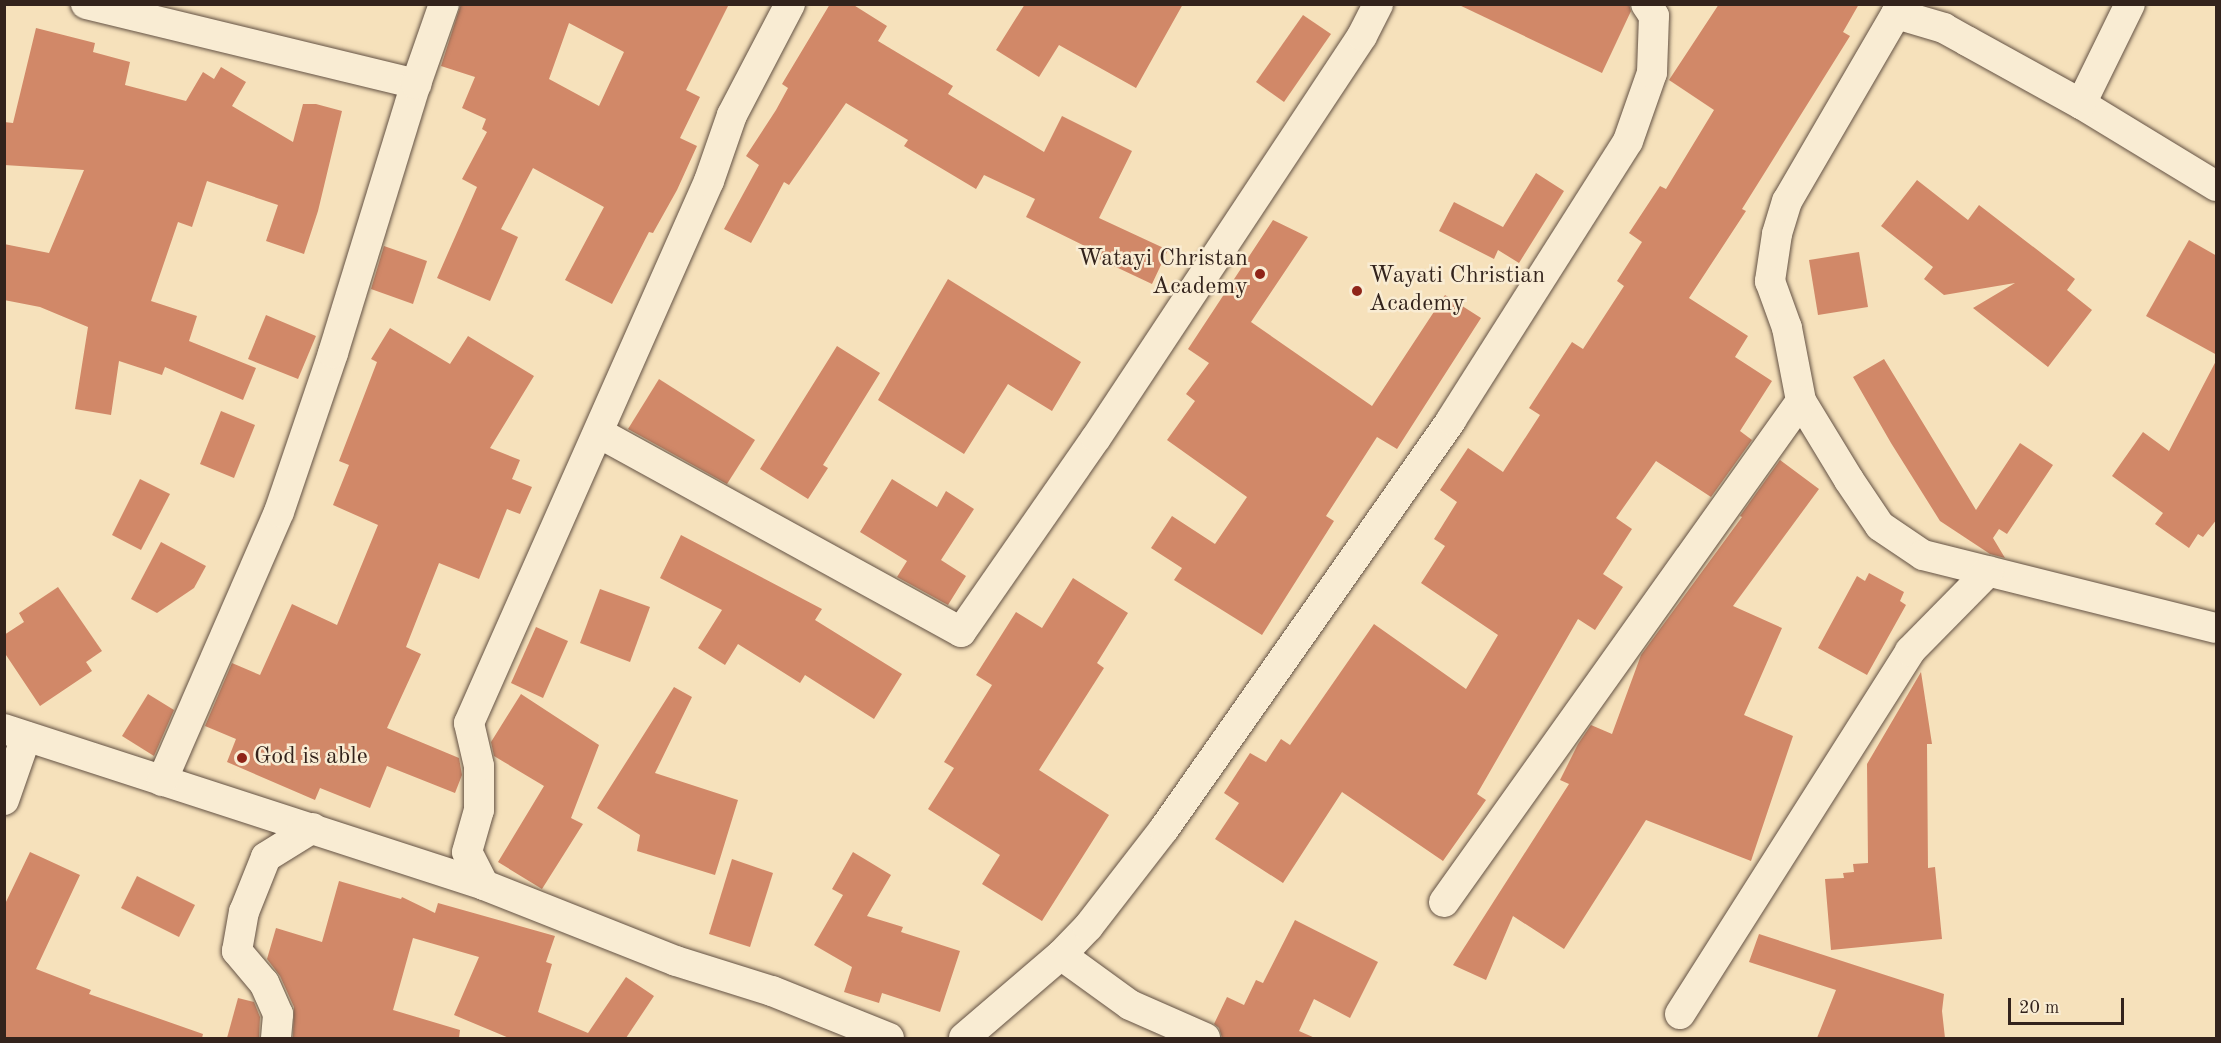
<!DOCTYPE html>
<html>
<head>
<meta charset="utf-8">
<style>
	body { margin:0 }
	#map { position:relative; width:2221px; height:1043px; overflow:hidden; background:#f6e1bb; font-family:"Old Standard TT",serif }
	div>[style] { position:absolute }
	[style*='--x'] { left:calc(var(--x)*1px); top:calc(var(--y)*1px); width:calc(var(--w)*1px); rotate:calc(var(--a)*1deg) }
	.building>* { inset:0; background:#d18868 }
	.roads { filter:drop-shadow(0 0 2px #645244) drop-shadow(0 0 2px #645244) }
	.minor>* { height:30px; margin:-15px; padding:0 15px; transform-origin:15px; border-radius:15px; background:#f9ecd3 }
	.dots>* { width:16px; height:16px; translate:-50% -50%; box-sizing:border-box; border:3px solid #f9ecd3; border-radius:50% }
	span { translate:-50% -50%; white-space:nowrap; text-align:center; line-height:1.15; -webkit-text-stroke:5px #f9ecd3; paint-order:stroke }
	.poi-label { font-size:24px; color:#33231c }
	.right { translate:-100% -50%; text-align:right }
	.left { translate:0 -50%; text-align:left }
	.frame { position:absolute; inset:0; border:6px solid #33231c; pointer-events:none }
	.scale { position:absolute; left:2008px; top:998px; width:116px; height:27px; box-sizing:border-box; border:3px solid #33231c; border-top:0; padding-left:8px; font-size:18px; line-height:21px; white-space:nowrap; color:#33231c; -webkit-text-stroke:4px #f9ecd3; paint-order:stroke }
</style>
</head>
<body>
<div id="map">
	<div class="building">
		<i style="clip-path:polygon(evenodd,461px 4px,729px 4px,686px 90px,700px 97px,680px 138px,697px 146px,677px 190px,653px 233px,649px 232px,612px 304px,565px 280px,604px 207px,533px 168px,501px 229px,518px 237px,490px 301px,437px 278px,477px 187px,462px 179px,487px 132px,482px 129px,486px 119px,462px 108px,475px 77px,441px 66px,461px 4px,569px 23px,624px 52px,599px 106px,549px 79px,569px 23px)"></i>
		<i style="clip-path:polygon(830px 4px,852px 4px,887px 26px,878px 41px,953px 86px,948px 94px,1044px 152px,1062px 116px,1132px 151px,1099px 218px,1168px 250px,1152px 284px,1099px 259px,1101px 254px,1026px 217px,1035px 199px,984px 175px,976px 189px,904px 146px,908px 140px,846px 103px,789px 185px,784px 182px,751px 243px,724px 229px,759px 165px,746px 156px,776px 110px,788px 88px,782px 84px)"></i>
		<i style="clip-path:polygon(1025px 4px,1183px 4px,1136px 88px,1059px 45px,1039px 77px,996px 50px)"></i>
		<i style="clip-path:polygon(1457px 4px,1629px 4px,1631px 11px,1602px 73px)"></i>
		<i style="clip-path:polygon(1719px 4px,1859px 4px,1843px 32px,1850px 36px,1742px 209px,1746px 211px,1689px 298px,1748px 336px,1735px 357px,1772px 381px,1740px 431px,1752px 440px,1711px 497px,1656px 461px,1616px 518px,1632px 529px,1603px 574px,1623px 587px,1595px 630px,1578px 619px,1477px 794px,1486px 800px,1443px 861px,1342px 792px,1283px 883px,1215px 839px,1239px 803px,1224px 793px,1250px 753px,1266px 762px,1281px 739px,1290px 745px,1374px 624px,1466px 689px,1498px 635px,1421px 583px,1445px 546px,1434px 539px,1457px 502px,1440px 490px,1468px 448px,1503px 472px,1540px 415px,1529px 408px,1572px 342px,1583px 349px,1624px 286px,1617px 281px,1642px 242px,1629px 233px,1660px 186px,1666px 189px,1714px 110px,1669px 80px)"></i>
		<i style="clip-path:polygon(1303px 15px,1331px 34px,1284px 102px,1256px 82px)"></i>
		<i style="clip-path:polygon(36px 28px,95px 43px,93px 52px,130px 62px,125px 85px,186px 101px,203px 72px,214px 79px,221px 67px,246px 82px,232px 106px,293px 142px,303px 104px,316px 104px,342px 111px,318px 211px,304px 254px,266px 241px,278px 205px,207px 181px,192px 227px,178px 222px,151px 301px,197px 316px,189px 341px,256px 368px,243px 400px,165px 367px,162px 375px,119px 361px,111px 415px,75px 409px,88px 327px,40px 307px,4px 300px,4px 244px,49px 253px,84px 170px,4px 165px,4px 122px,13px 123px)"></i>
		<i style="clip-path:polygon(1536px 173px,1564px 191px,1519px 263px,1498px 250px,1494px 259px,1439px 231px,1454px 202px,1503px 227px)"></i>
		<i style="clip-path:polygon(1917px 180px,1968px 220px,1979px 205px,2075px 279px,2067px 290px,2092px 310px,2048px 367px,1973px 308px,2015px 283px,1944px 295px,1924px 279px,1933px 267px,1881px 226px)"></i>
		<i style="clip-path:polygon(1273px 220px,1308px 237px,1251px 322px,1372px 406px,1445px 295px,1481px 318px,1397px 449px,1377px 437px,1326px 516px,1334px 521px,1262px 635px,1174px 580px,1182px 568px,1151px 548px,1172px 516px,1215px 544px,1247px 497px,1167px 440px,1195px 401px,1186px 394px,1209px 363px,1188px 349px)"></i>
		<i style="clip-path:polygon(2189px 240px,2217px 256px,2217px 355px,2146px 316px)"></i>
		<i style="clip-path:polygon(384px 246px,427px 261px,413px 304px,371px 289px)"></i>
		<i style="clip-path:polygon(1859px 252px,1868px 307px,1818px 315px,1809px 260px)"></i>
		<i style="clip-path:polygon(948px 279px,1081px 362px,1052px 411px,1008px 384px,964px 454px,878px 400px)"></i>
		<i style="clip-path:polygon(266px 315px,316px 336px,298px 379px,248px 359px)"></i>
		<i style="clip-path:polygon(390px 328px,450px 364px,468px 336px,534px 376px,490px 448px,520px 460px,512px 479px,532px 487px,520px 514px,507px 509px,479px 579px,439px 563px,406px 647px,421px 654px,387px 728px,459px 758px,462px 775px,455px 793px,387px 766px,370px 808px,320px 788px,315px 800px,227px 762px,236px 739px,205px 726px,232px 663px,260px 675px,292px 604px,337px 625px,378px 525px,333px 505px,349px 465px,339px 461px,377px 362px,371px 359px)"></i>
		<i style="clip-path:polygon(837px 346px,880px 373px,823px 465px,828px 468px,808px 499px,760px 469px)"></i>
		<i style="clip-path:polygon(1884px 359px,1976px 510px,2020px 443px,2053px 465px,2007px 534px,1999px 529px,1993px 538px,2005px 558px,1990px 554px,1940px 521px,1891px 443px,1853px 377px)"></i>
		<i style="clip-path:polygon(2217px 359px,2217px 519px,2203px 537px,2198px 534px,2189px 548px,2155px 524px,2163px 513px,2112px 476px,2143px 432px,2169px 451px)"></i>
		<i style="clip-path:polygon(659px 379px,755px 440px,727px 484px,628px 429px)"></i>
		<i style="clip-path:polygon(221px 411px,255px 425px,234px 478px,200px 464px)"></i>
		<i style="clip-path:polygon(1780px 460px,1819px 489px,1733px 606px,1782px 628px,1744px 715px,1793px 736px,1751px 861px,1646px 820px,1564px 949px,1513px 916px,1486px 980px,1453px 965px,1569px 784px,1560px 780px,1578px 744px,1591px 725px,1612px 734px,1641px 655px,1742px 517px,1740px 516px)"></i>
		<i style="clip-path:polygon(140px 479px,170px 494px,141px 550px,112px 535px)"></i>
		<i style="clip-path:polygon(892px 479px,937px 507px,946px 491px,974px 509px,941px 560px,966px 576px,948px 605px,897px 577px,907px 561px,860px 532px)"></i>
		<i style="clip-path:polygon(681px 535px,822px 609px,815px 620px,902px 674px,874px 719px,805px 675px,800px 683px,738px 644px,725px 665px,698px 648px,722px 610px,660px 578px)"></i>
		<i style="clip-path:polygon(161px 542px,206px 566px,194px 588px,157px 613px,131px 599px)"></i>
		<i style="clip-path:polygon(1869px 573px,1904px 592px,1900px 601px,1906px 605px,1867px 675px,1818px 648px,1857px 576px,1865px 581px)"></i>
		<i style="clip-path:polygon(1073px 578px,1128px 613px,1097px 663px,1104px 668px,1039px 770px,1109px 815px,1042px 921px,982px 884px,1000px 855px,928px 809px,954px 768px,944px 762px,992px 685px,976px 675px,1016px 612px,1042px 628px)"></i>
		<i style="clip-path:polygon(58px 587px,102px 651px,86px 662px,92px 671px,40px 706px,4px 652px,4px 635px,24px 622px,19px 613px)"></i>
		<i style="clip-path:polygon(600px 589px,650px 607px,630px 662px,580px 643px)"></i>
		<i style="clip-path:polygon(536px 627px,568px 641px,543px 698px,511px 683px)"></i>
		<i style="clip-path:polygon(1921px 672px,1932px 744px,1927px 744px,1928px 868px,1935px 867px,1942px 939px,1831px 950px,1825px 879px,1844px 878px,1843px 873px,1854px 872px,1853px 864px,1868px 863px,1867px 764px)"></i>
		<i style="clip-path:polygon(674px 687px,692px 697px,655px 773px,738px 800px,715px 875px,637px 851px,640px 835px,597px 808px)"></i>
		<i style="clip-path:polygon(148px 694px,174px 710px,154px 756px,122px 736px)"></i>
		<i style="clip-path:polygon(521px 694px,599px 745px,571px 818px,583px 824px,542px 889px,498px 862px,544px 786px,494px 756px,491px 742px)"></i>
		<i style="clip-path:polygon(30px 852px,80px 875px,36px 969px,91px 990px,89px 994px,203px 1034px,202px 1038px,4px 1038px,4px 906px)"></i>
		<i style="clip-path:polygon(853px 852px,891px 875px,867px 916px,903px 927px,901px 932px,960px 951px,940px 1012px,882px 993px,879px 1003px,844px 992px,852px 967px,814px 945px,843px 895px,832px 889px)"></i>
		<i style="clip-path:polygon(732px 859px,773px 873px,750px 947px,709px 934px)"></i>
		<i style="clip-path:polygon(137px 876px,195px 905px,179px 937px,121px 908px)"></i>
		<i style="clip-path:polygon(339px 881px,401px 899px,402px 897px,435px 913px,438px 903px,555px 936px,546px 962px,552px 964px,538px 1012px,588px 1033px,626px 977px,654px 996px,626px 1038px,509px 1038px,454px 1015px,479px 957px,413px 938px,393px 1010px,460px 1030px,459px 1038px,293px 1038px,294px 1007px,280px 976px,267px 959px,276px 928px,322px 942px)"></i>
		<i style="clip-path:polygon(1295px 920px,1378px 962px,1350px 1018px,1314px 999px,1299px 1031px,1315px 1038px,1222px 1038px,1219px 1028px,1214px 1024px,1227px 997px,1244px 1005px,1256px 980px,1263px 983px)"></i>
		<i style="clip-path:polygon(1759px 934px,1944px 994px,1942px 1011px,1945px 1038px,1817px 1038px,1836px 990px,1749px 962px)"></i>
		<i style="clip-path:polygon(238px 998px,254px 1002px,260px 1017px,259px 1038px,227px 1038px)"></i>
	</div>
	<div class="roads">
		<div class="minor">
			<i style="--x:86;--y:4;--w:340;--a:13.6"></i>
			<i style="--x:2081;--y:104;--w:111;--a:-63.9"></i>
			<i style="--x:2216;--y:186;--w:158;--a:-148.7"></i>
			<i style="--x:2081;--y:104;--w:130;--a:-151.1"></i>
			<i style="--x:1967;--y:41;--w:26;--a:-151"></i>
			<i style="--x:1944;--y:28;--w:50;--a:-163.7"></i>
			<i style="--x:1896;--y:14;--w:216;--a:120.2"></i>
			<i style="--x:1787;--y:201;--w:34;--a:107"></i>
			<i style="--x:1777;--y:234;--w:48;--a:98.5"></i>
			<i style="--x:1770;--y:281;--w:50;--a:70.1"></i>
			<i style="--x:1787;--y:328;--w:74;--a:79.1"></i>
			<i style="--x:1801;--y:401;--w:92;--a:58.7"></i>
			<i style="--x:1849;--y:480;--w:55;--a:56"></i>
			<i style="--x:1880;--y:526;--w:52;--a:34"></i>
			<i style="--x:1923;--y:555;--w:302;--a:14"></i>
			<i style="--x:599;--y:433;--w:413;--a:28.8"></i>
			<i style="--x:961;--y:632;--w:236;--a:-55.2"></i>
			<i style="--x:1096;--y:438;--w:482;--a:-56.5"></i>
			<i style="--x:1362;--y:36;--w:36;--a:-63"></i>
			<i style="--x:4;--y:729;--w:505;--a:18"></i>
			<i style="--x:484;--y:885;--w:206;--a:21.6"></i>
			<i style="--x:676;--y:961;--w:101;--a:17.4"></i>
			<i style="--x:772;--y:991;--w:126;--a:21.9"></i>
			<i style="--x:162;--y:781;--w:293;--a:-66.5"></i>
			<i style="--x:279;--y:512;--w:168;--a:-71.2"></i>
			<i style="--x:333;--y:353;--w:282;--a:-72.9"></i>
			<i style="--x:416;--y:84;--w:85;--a:-70.7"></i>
			<i style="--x:4;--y:800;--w:67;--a:-70.8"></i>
			<i style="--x:484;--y:885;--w:37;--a:-117"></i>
			<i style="--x:467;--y:852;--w:44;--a:-74.1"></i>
			<i style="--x:479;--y:810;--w:44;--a:-90"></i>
			<i style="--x:479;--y:766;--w:44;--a:-103.1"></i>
			<i style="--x:469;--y:723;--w:593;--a:-66.12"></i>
			<i style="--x:709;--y:181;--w:70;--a:-70.8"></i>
			<i style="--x:732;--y:115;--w:125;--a:-62.4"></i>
			<i style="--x:1444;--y:902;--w:615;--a:-54.53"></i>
			<i style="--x:1061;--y:955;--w:85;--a:35.9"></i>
			<i style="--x:1130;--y:1005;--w:82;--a:23.7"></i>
			<i style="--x:1680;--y:1014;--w:430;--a:-57.6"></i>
			<i style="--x:1910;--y:651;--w:112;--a:-45.4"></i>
			<i style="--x:276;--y:1038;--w:24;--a:-85"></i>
			<i style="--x:278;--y:1014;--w:34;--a:-114"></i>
			<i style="--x:264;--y:983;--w:42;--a:-130.2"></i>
			<i style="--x:237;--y:951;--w:40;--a:-80"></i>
			<i style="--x:244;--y:912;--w:59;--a:-68.2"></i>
			<i style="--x:266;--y:857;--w:55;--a:-31.7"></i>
			<i style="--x:964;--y:1038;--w:128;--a:-40.6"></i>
			<i style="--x:1061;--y:955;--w:39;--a:-46"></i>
			<i style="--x:1088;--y:927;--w:124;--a:-52.2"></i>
			<i style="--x:1164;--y:829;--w:500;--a:-54.9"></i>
			<i style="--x:1451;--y:420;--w:330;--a:-57.6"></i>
			<i style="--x:1628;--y:141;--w:72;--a:-70.6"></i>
			<i style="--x:1652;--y:73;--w:57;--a:-88"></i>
			<i style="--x:1654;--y:16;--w:14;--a:-124"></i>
		</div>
	</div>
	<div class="dots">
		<i style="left:1260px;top:274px;background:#8f2418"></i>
		<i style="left:1357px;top:291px;background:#8f2418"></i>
		<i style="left:242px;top:758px;background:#8f2418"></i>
	</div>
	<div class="poi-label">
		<span class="right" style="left:1248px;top:274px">Watayi Christan<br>Academy</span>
		<span class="left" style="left:1369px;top:291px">Wayati Christian<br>Academy</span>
		<span class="left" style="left:254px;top:758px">God is able</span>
	</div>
	<div class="frame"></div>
	<div class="scale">20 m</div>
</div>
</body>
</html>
